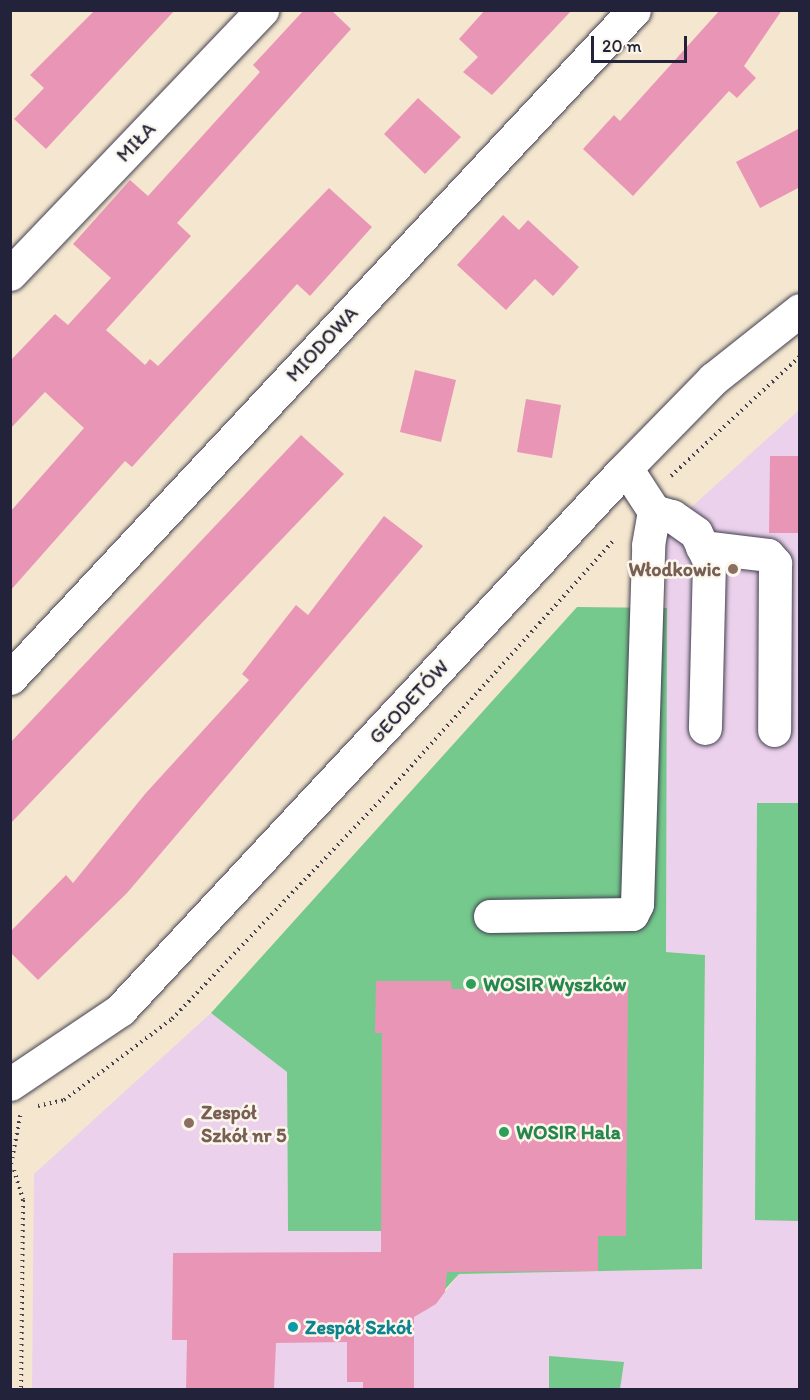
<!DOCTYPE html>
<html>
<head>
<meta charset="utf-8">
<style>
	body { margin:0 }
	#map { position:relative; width:810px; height:1400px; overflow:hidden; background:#f5e7cf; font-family:Itim,sans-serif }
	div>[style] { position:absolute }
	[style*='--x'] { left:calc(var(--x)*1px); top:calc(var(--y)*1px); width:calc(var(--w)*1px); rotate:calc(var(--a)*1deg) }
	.built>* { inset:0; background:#ebd1eb }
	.green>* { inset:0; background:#75c98c }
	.building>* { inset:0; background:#e996b6 }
	.path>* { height:4px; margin-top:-2px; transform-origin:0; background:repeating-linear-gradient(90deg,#424051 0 1.5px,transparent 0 6px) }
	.roads { filter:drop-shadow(0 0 2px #424051) drop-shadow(0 0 2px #424051) }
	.minor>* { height:33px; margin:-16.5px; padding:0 16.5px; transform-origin:16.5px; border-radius:16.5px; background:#fff }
	.dots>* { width:16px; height:16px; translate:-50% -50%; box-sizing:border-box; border:3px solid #fbf7ec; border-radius:50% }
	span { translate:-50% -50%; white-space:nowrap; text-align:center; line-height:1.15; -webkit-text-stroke:5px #fbf7ec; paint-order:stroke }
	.street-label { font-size:20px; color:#22223b }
	.education-label { font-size:20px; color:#785e54; font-weight:700 }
	.right { translate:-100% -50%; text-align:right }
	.left { translate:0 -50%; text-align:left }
	.leisure-label { font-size:20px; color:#27864d; font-weight:700 }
	.culture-label { font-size:20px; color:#0d838f; font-weight:700 }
	.frame { position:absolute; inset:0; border:12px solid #22223b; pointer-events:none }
	.scale { position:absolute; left:591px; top:36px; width:96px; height:27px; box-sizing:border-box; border:3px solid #22223b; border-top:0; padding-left:8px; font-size:18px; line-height:21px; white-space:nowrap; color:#22223b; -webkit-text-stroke:4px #fbf7ec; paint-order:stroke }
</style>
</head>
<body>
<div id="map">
	<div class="built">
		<i style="clip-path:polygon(799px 410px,799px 1389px,32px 1390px,34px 1174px,211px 1013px,287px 1072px,288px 1231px,381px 1231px,381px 1315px,436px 1304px,459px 1274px,702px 1269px,705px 955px,666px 952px,666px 530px)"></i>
	</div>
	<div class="green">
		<i style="clip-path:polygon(577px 607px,667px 608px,666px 952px,705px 955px,702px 1269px,459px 1274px,426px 1310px,381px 1315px,381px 1231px,288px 1231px,287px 1072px,211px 1013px)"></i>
		<i style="clip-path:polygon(757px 803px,799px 803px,799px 1221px,755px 1220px)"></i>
		<i style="clip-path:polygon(549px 1356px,624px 1362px,620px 1389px,549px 1389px)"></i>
	</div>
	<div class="building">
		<i style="clip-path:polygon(95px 10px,175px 10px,46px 149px,14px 119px,44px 88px,30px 75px)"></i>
		<i style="clip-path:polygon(304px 10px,331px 10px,351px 29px,177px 223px,191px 236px,106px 330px,145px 365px,150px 359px,158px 366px,329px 188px,372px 227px,310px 296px,297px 284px,132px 467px,125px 461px,10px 591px,10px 512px,84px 428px,45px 392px,10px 429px,10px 361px,55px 314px,68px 325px,111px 278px,73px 244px,130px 180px,148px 196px,260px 72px,253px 65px)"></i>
		<i style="clip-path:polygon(485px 10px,572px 10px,492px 95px,463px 72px,478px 57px,459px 39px)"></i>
		<i style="clip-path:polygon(720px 10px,782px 10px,744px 66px,756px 78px,737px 98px,729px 91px,633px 196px,583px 149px,614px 115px,620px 121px)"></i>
		<i style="clip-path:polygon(418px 98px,461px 137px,425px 174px,384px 134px)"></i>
		<i style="clip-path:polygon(800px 128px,800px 187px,760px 208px,736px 162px)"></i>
		<i style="clip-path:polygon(503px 215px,519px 230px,528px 220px,579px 267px,553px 296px,535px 279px,506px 310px,457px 265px)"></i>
		<i style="clip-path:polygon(415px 370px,456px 380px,441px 442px,400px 432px)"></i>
		<i style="clip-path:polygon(526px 399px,561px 405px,552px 458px,517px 452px)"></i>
		<i style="clip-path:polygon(301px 435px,344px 474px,10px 824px,10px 743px)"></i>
		<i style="clip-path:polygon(770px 456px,800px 456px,800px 533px,769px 533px)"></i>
		<i style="clip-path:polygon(384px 516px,423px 546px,127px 893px,38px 980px,10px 952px,10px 932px,66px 875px,73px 883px,145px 794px,249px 680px,242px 674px,296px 605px,308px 615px)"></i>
		<i style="clip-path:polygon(376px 981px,451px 981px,452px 989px,628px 988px,626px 1236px,598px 1236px,598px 1271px,447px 1272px,445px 1292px,436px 1304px,414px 1317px,414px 1389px,363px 1389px,363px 1382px,347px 1382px,347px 1342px,276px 1343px,274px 1389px,186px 1389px,187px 1340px,172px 1340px,173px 1253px,381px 1252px,382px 1033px,375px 1033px)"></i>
	</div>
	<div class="path">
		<i style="--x:671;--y:476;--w:176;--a:-42.9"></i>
		<i style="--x:38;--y:1106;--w:27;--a:-13"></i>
		<i style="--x:64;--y:1100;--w:135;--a:-36.9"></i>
		<i style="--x:172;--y:1019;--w:312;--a:-46.4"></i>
		<i style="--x:387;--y:793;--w:340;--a:-48.1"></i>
		<i style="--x:10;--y:1170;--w:59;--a:-79.3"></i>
		<i style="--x:14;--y:1170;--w:31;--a:73"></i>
		<i style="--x:23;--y:1200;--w:190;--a:90.6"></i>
	</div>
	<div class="roads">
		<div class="minor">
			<i style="--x:10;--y:274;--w:365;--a:-46.3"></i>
			<i style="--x:654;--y:511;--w:19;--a:16"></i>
			<i style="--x:672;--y:516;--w:29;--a:35"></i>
			<i style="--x:696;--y:533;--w:31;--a:65"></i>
			<i style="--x:709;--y:561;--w:167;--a:91.4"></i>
			<i style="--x:702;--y:547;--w:66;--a:6.9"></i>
			<i style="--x:768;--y:555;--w:11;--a:49"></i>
			<i style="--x:775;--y:563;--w:167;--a:90.3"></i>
			<i style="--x:10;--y:678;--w:914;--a:-46.95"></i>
			<i style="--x:490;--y:916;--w:142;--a:-0.8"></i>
			<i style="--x:632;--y:914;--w:11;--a:-63"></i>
			<i style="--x:637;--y:904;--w:359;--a:-88.2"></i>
			<i style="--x:648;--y:545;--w:35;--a:-80"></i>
			<i style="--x:654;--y:511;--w:51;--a:-123.1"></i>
			<i style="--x:10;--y:1084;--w:133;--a:-33.9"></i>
			<i style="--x:120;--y:1010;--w:734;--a:-46.99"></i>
			<i style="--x:621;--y:473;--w:132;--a:-45.6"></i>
			<i style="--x:713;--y:379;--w:111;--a:-38.4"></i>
		</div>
	</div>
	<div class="dots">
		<i style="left:733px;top:569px;background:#8d6e63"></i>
		<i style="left:471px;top:984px;background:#2e9e5b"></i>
		<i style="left:189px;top:1123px;background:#8d6e63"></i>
		<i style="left:504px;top:1132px;background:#2e9e5b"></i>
		<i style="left:293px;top:1327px;background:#0f9aa8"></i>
	</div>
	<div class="street-label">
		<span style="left:136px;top:142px;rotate:-46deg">MIŁA</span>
		<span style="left:322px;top:344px;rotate:-47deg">MIODOWA</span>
		<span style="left:409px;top:702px;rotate:-47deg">GEODETÓW</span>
	</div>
	<div class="education-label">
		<span class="right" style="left:721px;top:569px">Włodkowic</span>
		<span class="left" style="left:201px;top:1124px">Zespół<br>Szkół nr 5</span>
	</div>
	<div class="leisure-label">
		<span class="left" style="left:483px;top:984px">WOSIR Wyszków</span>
		<span class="left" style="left:516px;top:1132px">WOSIR Hala</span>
	</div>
	<div class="culture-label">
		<span class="left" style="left:305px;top:1327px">Zespół Szkół</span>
	</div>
	<div class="frame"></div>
	<div class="scale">20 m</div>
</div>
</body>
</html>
